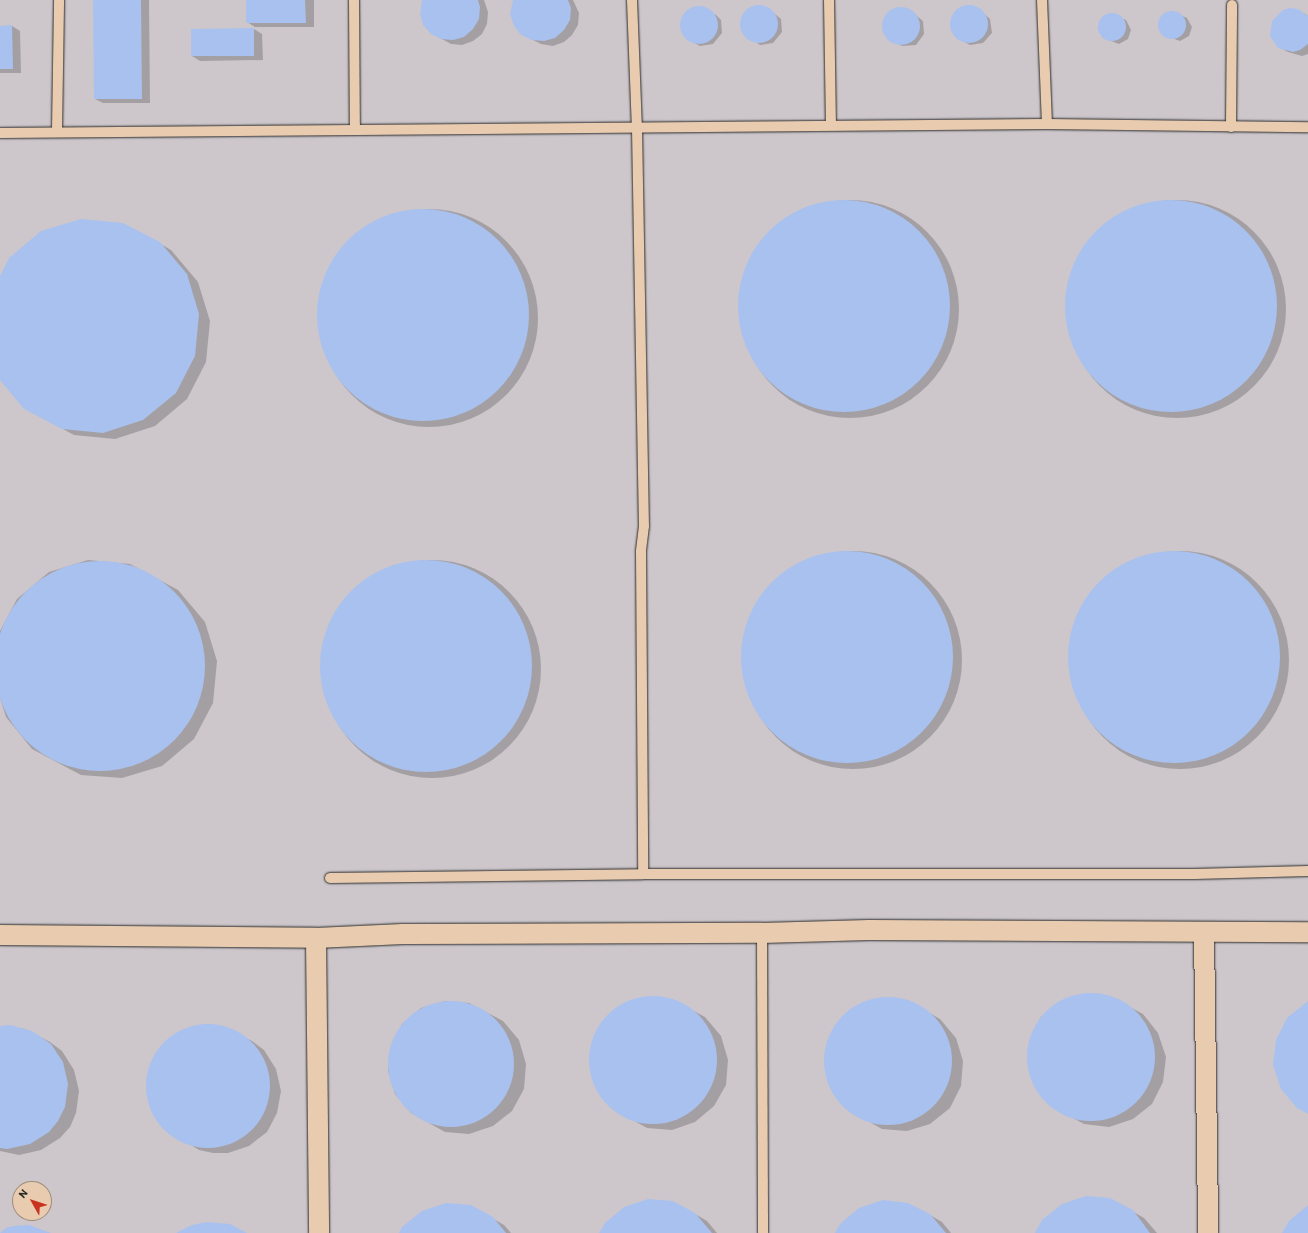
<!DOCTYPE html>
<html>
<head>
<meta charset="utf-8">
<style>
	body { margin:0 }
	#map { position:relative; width:1308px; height:1233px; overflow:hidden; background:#dccabc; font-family:Itim,sans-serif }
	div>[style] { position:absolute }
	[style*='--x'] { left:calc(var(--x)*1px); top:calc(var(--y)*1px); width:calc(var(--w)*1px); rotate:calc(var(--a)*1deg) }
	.built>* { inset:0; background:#cdc7cb }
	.shadow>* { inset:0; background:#0003 }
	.round { border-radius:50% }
	.building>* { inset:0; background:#a9c1ee }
	.roads { filter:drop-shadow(0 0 1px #2b2b2b) drop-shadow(0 0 1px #2b2b2b) }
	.lane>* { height:10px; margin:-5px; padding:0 5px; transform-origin:5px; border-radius:5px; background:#e9ccb0 }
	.street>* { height:20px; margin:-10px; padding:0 10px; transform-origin:10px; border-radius:10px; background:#e9ccb0 }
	span { translate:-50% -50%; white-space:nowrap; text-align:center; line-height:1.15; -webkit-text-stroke:3px #e9ccb0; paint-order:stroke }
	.north { position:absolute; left:12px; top:1181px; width:40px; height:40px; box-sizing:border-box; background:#e9ccb0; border:1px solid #9d8c7b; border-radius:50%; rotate:309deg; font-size:11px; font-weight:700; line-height:16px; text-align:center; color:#2b2b2b }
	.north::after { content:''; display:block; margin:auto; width:14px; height:18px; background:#c8321e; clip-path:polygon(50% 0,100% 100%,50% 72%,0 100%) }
</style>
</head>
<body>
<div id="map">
	<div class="built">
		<i style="clip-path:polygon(evenodd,0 0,1308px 0,1308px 1233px,0 1233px,0 0,20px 1189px,44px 1189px,44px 1213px,20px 1213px,20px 1189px)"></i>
	</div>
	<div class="shadow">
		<i style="clip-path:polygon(94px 0,149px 0,150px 103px,103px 103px,95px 99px)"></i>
		<i style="clip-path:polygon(247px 0,314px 0,314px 27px,255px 27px,247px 22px)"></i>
		<i style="clip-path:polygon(423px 0,484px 0,488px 12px,487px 24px,482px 34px,473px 41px,462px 45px,451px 44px,440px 38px)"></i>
		<i style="clip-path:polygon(514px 0,573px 0,579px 13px,578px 25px,572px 35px,564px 42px,553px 46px,541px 44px,531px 39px)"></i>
		<i style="clip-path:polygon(757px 6px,770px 10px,781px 19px,782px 32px,773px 43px,760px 45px,743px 32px,742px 19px,750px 8px)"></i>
		<i style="clip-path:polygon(967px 6px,980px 10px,990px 19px,992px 33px,983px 43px,970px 45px,957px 38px,953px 33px,952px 19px,960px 8px)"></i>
		<i style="clip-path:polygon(697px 7px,704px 8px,716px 15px,721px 20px,722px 33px,713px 44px,700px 46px,687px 39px,683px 33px,682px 20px,690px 9px)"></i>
		<i style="clip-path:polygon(899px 8px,912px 12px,923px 21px,924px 34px,916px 45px,902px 46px,890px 40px,885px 34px,884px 21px,893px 10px)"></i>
		<i style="clip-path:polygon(1171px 11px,1187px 18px,1192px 27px,1189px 36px,1180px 41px,1164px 35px,1159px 26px,1162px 16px)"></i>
		<i style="clip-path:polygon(1304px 13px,1308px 16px,1308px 54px,1302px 56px,1288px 52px,1279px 47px)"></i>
		<i style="clip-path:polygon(1110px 14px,1126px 20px,1131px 30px,1128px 39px,1119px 44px,1103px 38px,1098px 29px,1101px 19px)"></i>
		<i style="clip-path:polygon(12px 26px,20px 31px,21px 73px,0 73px,0 27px)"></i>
		<i style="clip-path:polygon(254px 29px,262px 34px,263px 60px,200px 61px,192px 56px,192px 30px)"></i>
		<i class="round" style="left:741px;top:200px;width:218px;height:218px"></i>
		<i class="round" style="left:1068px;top:200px;width:218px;height:218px"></i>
		<i class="round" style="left:320px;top:209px;width:218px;height:218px"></i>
		<i style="clip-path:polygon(159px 243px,171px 250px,198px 282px,210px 321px,206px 362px,187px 399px,155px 426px,115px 439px,74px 435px,37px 415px,0 378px,0 278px)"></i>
		<i class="round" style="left:1071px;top:551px;width:218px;height:218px"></i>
		<i class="round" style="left:744px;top:551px;width:218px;height:218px"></i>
		<i class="round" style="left:323px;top:560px;width:218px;height:218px"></i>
		<i style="clip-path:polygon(88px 560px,130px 564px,178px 590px,205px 622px,217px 661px,213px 703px,194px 739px,162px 766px,122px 778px,81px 775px,32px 749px,6px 717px,0 698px,0 631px,17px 599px,49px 572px)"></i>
		<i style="clip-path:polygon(1084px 994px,1109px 996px,1143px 1014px,1158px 1033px,1166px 1057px,1163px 1082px,1152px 1104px,1133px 1119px,1109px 1127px,1084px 1124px,1051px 1106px,1035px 1087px,1028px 1064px,1030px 1039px,1041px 1017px,1061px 1001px)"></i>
		<i style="clip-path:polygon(647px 997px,671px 999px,705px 1017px,721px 1036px,728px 1060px,726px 1085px,714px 1106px,695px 1122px,672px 1130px,647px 1128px,613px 1109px,597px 1090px,590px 1067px,593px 1042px,604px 1020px,623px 1004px)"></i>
		<i style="clip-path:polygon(882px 998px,907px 1000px,940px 1019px,956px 1038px,963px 1061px,961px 1086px,950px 1108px,930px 1124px,907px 1131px,882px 1129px,848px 1110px,833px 1091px,826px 1068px,828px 1043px,839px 1021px,858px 1005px)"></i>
		<i style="clip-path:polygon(445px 1001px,469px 1003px,503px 1021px,519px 1040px,526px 1064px,524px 1089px,512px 1111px,493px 1126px,469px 1134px,445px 1132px,411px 1113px,395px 1094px,388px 1071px,391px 1046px,402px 1024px,421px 1008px)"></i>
		<i style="clip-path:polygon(3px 1026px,25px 1029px,50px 1042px,62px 1051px,74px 1070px,79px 1091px,76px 1113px,70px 1127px,60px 1138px,41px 1150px,19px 1155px,0 1151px,0 1027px)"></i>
		<i style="clip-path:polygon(204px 1026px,226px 1028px,252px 1041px,264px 1050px,276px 1069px,281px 1091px,277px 1113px,267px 1132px,249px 1146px,228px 1153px,213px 1153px,199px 1150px,168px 1131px,154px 1114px,148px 1092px,150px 1070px,156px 1056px,165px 1044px,183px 1031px)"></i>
		<i style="clip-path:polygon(1132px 1211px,1144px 1218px,1157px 1233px,1036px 1233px)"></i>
		<i style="clip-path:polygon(695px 1214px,707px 1221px,717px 1233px,600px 1233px)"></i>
		<i style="clip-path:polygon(930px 1215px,942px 1222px,951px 1233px,836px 1233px)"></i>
		<i style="clip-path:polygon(492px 1218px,504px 1225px,511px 1233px,400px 1233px)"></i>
	</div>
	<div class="building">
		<i style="clip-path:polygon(93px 0,141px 0,142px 99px,94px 99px)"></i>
		<i style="clip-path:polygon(246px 0,305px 0,306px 23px,246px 23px)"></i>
		<i style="clip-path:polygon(422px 0,478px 0,480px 7px,479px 19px,473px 29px,464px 37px,453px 40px,441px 39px,431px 34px,423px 25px,420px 14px)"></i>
		<i style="clip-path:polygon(513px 0,568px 0,571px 8px,570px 20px,564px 30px,555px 38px,544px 41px,532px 40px,521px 35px,514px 26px,510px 14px)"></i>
		<i class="round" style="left:950px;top:5px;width:38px;height:38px"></i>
		<i class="round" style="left:740px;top:5px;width:38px;height:38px"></i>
		<i class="round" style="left:680px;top:6px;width:38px;height:38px"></i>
		<i class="round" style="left:882px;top:7px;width:38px;height:38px"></i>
		<i style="clip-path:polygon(1290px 8px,1298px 9px,1308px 16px,1308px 44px,1300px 50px,1293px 52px,1278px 48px,1270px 36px,1272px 21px,1283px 10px)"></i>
		<i class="round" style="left:1158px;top:11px;width:28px;height:28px"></i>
		<i class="round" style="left:1098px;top:13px;width:28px;height:28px"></i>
		<i style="clip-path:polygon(12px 25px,13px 69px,0 69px,0 26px)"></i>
		<i style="clip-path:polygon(254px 28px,254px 56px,191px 56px,191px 29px)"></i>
		<i class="round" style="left:738px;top:200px;width:212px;height:212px"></i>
		<i class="round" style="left:1065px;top:200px;width:212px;height:212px"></i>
		<i class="round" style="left:317px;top:209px;width:212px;height:212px"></i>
		<i style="clip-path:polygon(81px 219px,123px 223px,160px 242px,187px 274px,199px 314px,195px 356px,176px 393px,143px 420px,103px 433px,62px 429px,24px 409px,0 380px,0 276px,9px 258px,41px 231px)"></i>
		<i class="round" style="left:1068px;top:551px;width:212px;height:212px"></i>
		<i class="round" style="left:741px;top:551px;width:212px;height:212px"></i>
		<i class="round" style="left:320px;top:560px;width:212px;height:212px"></i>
		<i class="round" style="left:-5px;top:561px;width:210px;height:210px"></i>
		<i class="round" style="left:1027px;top:993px;width:128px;height:128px"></i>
		<i class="round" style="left:589px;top:996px;width:128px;height:128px"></i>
		<i class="round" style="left:824px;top:997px;width:128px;height:128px"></i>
		<i class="round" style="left:388px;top:1001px;width:126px;height:126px"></i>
		<i style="clip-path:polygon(1308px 1001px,1308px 1114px,1297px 1108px,1281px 1089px,1273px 1065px,1276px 1040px,1287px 1018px)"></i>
		<i class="round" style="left:146px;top:1024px;width:124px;height:124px"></i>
		<i style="clip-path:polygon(10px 1025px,32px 1031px,51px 1044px,63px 1062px,68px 1084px,65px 1107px,58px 1121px,49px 1132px,30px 1144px,7px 1149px,0 1148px,0 1026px)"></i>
		<i style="clip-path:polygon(1086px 1196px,1110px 1198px,1133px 1210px,1150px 1233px,1035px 1233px,1042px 1220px,1062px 1204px)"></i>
		<i style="clip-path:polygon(648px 1199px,673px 1201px,695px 1213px,712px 1233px,599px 1233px,605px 1223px,624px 1207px)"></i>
		<i style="clip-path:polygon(883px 1200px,908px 1203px,930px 1214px,946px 1233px,835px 1233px,840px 1224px,859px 1208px)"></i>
		<i style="clip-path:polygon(446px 1203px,471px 1205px,493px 1217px,506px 1233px,399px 1233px,402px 1227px,422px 1211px)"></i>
		<i style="clip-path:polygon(1308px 1205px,1308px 1233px,1282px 1233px,1289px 1221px)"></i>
		<i style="clip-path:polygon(207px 1222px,230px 1224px,247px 1233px,176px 1233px,192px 1225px)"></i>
		<i style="clip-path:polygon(29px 1225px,51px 1233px,0 1233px,6px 1228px,13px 1226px)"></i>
	</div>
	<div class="roads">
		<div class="lane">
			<i style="--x:354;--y:0;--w:128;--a:89.6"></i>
			<i style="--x:632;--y:0;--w:128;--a:87.8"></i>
			<i style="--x:637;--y:128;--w:398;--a:89"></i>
			<i style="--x:644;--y:526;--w:26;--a:97"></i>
			<i style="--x:641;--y:552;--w:322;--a:89.6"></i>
			<i style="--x:829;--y:0;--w:125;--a:89.1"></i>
			<i style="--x:1042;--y:0;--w:124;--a:87.7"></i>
			<i style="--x:1231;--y:127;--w:122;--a:-89.5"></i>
			<i style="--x:57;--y:131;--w:131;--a:-89.1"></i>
			<i style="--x:0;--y:133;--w:1047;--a:-0.49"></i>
			<i style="--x:1047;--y:124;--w:261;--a:0.7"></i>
			<i style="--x:330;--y:878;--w:313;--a:-0.7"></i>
			<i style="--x:643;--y:874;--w:551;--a:0"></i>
			<i style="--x:1194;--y:874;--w:114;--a:-1.5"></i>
			<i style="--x:762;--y:933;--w:300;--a:89.8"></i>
		</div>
		<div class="street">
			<i style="--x:1204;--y:933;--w:300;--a:89.2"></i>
			<i style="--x:0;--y:935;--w:316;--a:0.5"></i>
			<i style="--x:316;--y:938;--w:87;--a:-2.6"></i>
			<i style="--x:403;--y:934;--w:359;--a:-0.2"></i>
			<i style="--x:762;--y:933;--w:107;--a:-1.6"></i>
			<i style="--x:869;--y:930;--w:439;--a:0.3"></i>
			<i style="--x:316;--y:938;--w:295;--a:89.4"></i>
		</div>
	</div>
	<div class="north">N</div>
</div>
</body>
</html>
